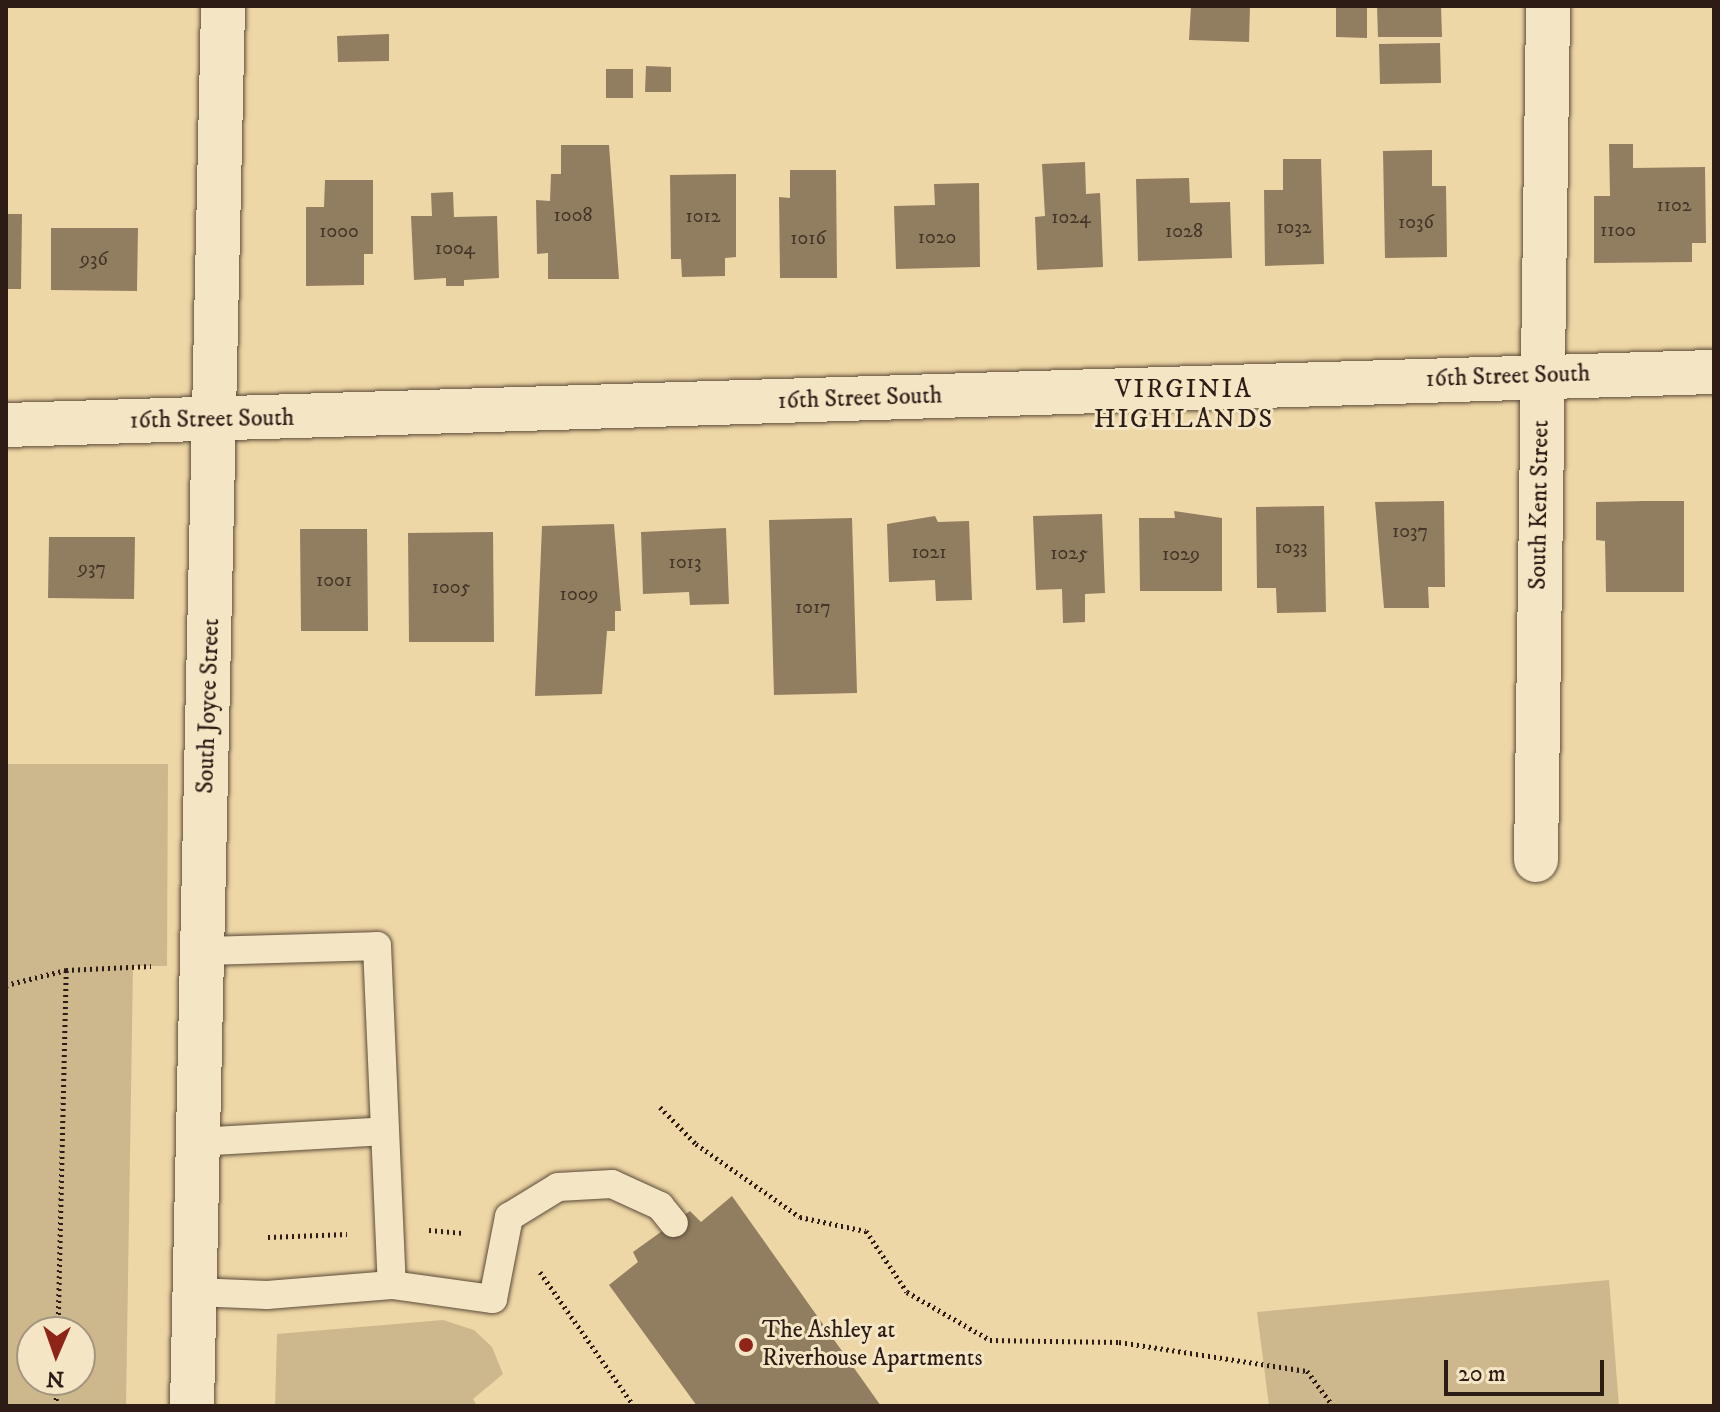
<!DOCTYPE html>
<html>
<head>
<meta charset="utf-8">
<style>
	body { margin:0 }
	#map { position:relative; width:1720px; height:1412px; overflow:hidden; background:#eed7a6; font-family:"IM FELL DW Pica",serif }
	div>[style] { position:absolute }
	[style*='--x'] { left:calc(var(--x)*1px); top:calc(var(--y)*1px); width:calc(var(--w)*1px); rotate:calc(var(--a)*1deg) }
	.green>* { inset:0; background:#cdb78d }
	.building>* { inset:0; background:#917d60 }
	.path>* { height:5px; margin-top:-2.5px; transform-origin:0; background:repeating-linear-gradient(90deg,#2c1c15 0 2px,transparent 0 6px) }
	.roads { filter:drop-shadow(0 0 2px #5c4b39) drop-shadow(0 0 2px #5c4b39) }
	.service>* { height:28px; margin:-14px; padding:0 14px; transform-origin:14px; border-radius:14px; background:#f4e5c5 }
	.minor>* { height:44px; margin:-22px; padding:0 22px; transform-origin:22px; border-radius:22px; background:#f4e5c5 }
	.tertiary>* { height:44px; margin:-22px; padding:0 22px; transform-origin:22px; border-radius:22px; background:#f4e5c5 }
	.dots>* { width:22px; height:22px; translate:-50% -50%; box-sizing:border-box; border:4px solid #f4e5c5; border-radius:50% }
	span { translate:-50% -50%; white-space:nowrap; text-align:center; line-height:1.15; -webkit-text-stroke:6px #f4e5c5; paint-order:stroke }
	.number-label { font-size:20px; color:#453428 }
	.number-label span { -webkit-text-stroke-width:0 }
	.street-label { font-size:24px; color:#2c1c15 }
	.poi-label { font-size:24px; color:#2c1c15 }
	.left { translate:0 -50%; text-align:left }
	.neighbourhood-label { font-size:26px; color:#2c1c15; letter-spacing:2px }
	.frame { position:absolute; inset:0; border:8px solid #2c1c15; pointer-events:none }
	.north { position:absolute; left:16px; top:1316px; width:80px; height:80px; box-sizing:border-box; background:#f4e5c5; border:2px solid #a4957f; border-radius:50%; rotate:182deg; font-size:22px; font-weight:700; line-height:32px; text-align:center; color:#2c1c15 }
	.north::after { content:''; display:block; margin:auto; width:28px; height:36px; background:#8f2418; clip-path:polygon(50% 0,100% 100%,50% 72%,0 100%) }
	.scale { position:absolute; left:1444px; top:1360px; width:160px; height:36px; box-sizing:border-box; border:4px solid #2c1c15; border-top:0; padding-left:10px; font-size:24px; line-height:28px; white-space:nowrap; color:#2c1c15; -webkit-text-stroke:6px #f4e5c5; paint-order:stroke }
</style>
</head>
<body>
<div id="map">
	<div class="green">
		<i style="clip-path:polygon(evenodd,6px 764px,168px 764px,167px 966px,133px 966px,126px 1406px,6px 1406px,6px 764px,32px 1332px,80px 1332px,80px 1380px,32px 1380px,32px 1332px)"></i>
		<i style="clip-path:polygon(1609px 1280px,1619px 1406px,1269px 1406px,1257px 1312px)"></i>
		<i style="clip-path:polygon(443px 1320px,474px 1330px,492px 1347px,503px 1374px,473px 1399px,477px 1406px,275px 1406px,277px 1334px)"></i>
	</div>
	<div class="building">
		<i style="clip-path:polygon(1191px 6px,1250px 6px,1249px 42px,1189px 40px)"></i>
		<i style="clip-path:polygon(1336px 6px,1367px 6px,1367px 38px,1336px 37px)"></i>
		<i style="clip-path:polygon(1377px 6px,1441px 6px,1442px 37px,1378px 37px)"></i>
		<i style="clip-path:polygon(389px 34px,389px 61px,338px 62px,337px 36px)"></i>
		<i style="clip-path:polygon(1440px 43px,1441px 83px,1380px 84px,1379px 44px)"></i>
		<i style="clip-path:polygon(646px 66px,671px 67px,671px 92px,645px 92px)"></i>
		<i style="clip-path:polygon(606px 69px,633px 69px,633px 98px,606px 98px)"></i>
		<i style="clip-path:polygon(1609px 144px,1633px 144px,1633px 168px,1705px 167px,1706px 243px,1692px 243px,1692px 262px,1594px 263px,1594px 196px,1610px 196px)"></i>
		<i style="clip-path:polygon(561px 145px,609px 145px,619px 279px,548px 279px,548px 253px,537px 254px,536px 200px,550px 201px,551px 174px,561px 174px)"></i>
		<i style="clip-path:polygon(1432px 150px,1432px 186px,1446px 186px,1447px 257px,1385px 258px,1383px 151px)"></i>
		<i style="clip-path:polygon(1283px 159px,1321px 159px,1324px 264px,1265px 266px,1264px 190px,1283px 190px)"></i>
		<i style="clip-path:polygon(1085px 162px,1086px 194px,1100px 193px,1103px 267px,1037px 270px,1035px 217px,1045px 216px,1042px 164px)"></i>
		<i style="clip-path:polygon(790px 170px,836px 170px,837px 278px,780px 278px,779px 197px,790px 198px)"></i>
		<i style="clip-path:polygon(736px 174px,736px 257px,725px 258px,725px 276px,682px 277px,681px 259px,671px 259px,670px 175px)"></i>
		<i style="clip-path:polygon(1189px 178px,1190px 203px,1230px 202px,1232px 258px,1138px 261px,1136px 179px)"></i>
		<i style="clip-path:polygon(325px 180px,373px 180px,373px 254px,364px 254px,364px 285px,306px 286px,306px 207px,324px 207px)"></i>
		<i style="clip-path:polygon(979px 183px,980px 267px,896px 269px,894px 206px,935px 205px,934px 184px)"></i>
		<i style="clip-path:polygon(453px 192px,454px 217px,497px 216px,499px 278px,464px 280px,464px 286px,446px 286px,446px 278px,414px 280px,411px 216px,432px 216px,431px 193px)"></i>
		<i style="clip-path:polygon(6px 214px,22px 214px,21px 289px,6px 289px)"></i>
		<i style="clip-path:polygon(51px 228px,138px 228px,137px 291px,51px 290px)"></i>
		<i style="clip-path:polygon(1444px 501px,1445px 587px,1428px 587px,1429px 608px,1384px 608px,1375px 502px)"></i>
		<i style="clip-path:polygon(1645px 501px,1684px 501px,1684px 592px,1606px 592px,1605px 541px,1596px 540px,1596px 502px)"></i>
		<i style="clip-path:polygon(1324px 506px,1326px 612px,1277px 613px,1276px 588px,1257px 588px,1256px 507px)"></i>
		<i style="clip-path:polygon(1174px 511px,1222px 518px,1222px 591px,1140px 591px,1139px 518px,1175px 518px)"></i>
		<i style="clip-path:polygon(1102px 514px,1105px 593px,1085px 594px,1085px 622px,1063px 623px,1062px 589px,1036px 590px,1033px 516px)"></i>
		<i style="clip-path:polygon(935px 516px,938px 522px,969px 521px,972px 600px,936px 601px,935px 580px,889px 582px,887px 524px)"></i>
		<i style="clip-path:polygon(852px 518px,857px 693px,774px 695px,769px 520px)"></i>
		<i style="clip-path:polygon(614px 524px,621px 611px,615px 611px,615px 631px,607px 631px,602px 694px,535px 696px,542px 526px)"></i>
		<i style="clip-path:polygon(726px 528px,729px 604px,690px 605px,689px 592px,643px 594px,641px 532px)"></i>
		<i style="clip-path:polygon(300px 529px,367px 529px,368px 631px,301px 631px)"></i>
		<i style="clip-path:polygon(493px 532px,494px 642px,409px 642px,408px 533px)"></i>
		<i style="clip-path:polygon(49px 537px,135px 537px,134px 599px,48px 598px)"></i>
		<i style="clip-path:polygon(732px 1196px,881px 1406px,697px 1406px,609px 1285px,638px 1262px,633px 1252px,690px 1211px,701px 1222px)"></i>
	</div>
	<div class="path">
		<i style="--x:6;--y:985;--w:62;--a:-14"></i>
		<i style="--x:66;--y:970;--w:85;--a:-2.7"></i>
		<i style="--x:660;--y:1107;--w:52;--a:45.8"></i>
		<i style="--x:696;--y:1144;--w:127;--a:35.1"></i>
		<i style="--x:800;--y:1217;--w:67;--a:12"></i>
		<i style="--x:866;--y:1231;--w:73;--a:56.1"></i>
		<i style="--x:907;--y:1292;--w:96;--a:30"></i>
		<i style="--x:990;--y:1340;--w:129;--a:0.9"></i>
		<i style="--x:1119;--y:1342;--w:190;--a:8.8"></i>
		<i style="--x:1307;--y:1371;--w:44;--a:53.4"></i>
		<i style="--x:429;--y:1230;--w:33;--a:5"></i>
		<i style="--x:268;--y:1237;--w:79;--a:-2.2"></i>
		<i style="--x:540;--y:1272;--w:164;--a:55"></i>
		<i style="--x:58;--y:1332;--w:362;--a:-88.7"></i>
		<i style="--x:56;--y:1406;--w:26;--a:-88"></i>
	</div>
	<div class="roads">
		<div class="service">
			<i style="--x:201;--y:951;--w:176;--a:-1.6"></i>
			<i style="--x:377;--y:946;--w:339;--a:87.5"></i>
			<i style="--x:197;--y:1142;--w:188;--a:-3.3"></i>
			<i style="--x:194;--y:1292;--w:73;--a:2.4"></i>
			<i style="--x:267;--y:1295;--w:125;--a:-4.6"></i>
			<i style="--x:392;--y:1285;--w:102;--a:7.9"></i>
			<i style="--x:493;--y:1299;--w:84;--a:-79"></i>
			<i style="--x:509;--y:1217;--w:57;--a:-31.5"></i>
			<i style="--x:558;--y:1187;--w:54;--a:-3.2"></i>
			<i style="--x:612;--y:1184;--w:53;--a:24.6"></i>
			<i style="--x:660;--y:1206;--w:22;--a:51"></i>
		</div>
		<div class="minor">
			<i style="--x:6;--y:425;--w:1709;--a:-1.78"></i>
			<i style="--x:1536;--y:860;--w:854;--a:-89.19"></i>
		</div>
		<div class="tertiary">
			<i style="--x:192;--y:1406;--w:1400;--a:-88.73"></i>
		</div>
	</div>
	<div class="dots">
		<i style="left:746px;top:1345px;background:#8f2418"></i>
	</div>
	<div class="number-label">
		<span style="left:1674px;top:205px">1102</span>
		<span style="left:573px;top:215px">1008</span>
		<span style="left:703px;top:216px">1012</span>
		<span style="left:1071px;top:217px">1024</span>
		<span style="left:1416px;top:222px">1036</span>
		<span style="left:1294px;top:227px">1032</span>
		<span style="left:1618px;top:230px">1100</span>
		<span style="left:339px;top:231px">1000</span>
		<span style="left:1184px;top:231px">1028</span>
		<span style="left:937px;top:237px">1020</span>
		<span style="left:808px;top:238px">1016</span>
		<span style="left:455px;top:248px">1004</span>
		<span style="left:94px;top:259px">936</span>
		<span style="left:1410px;top:531px">1037</span>
		<span style="left:1291px;top:547px">1033</span>
		<span style="left:929px;top:552px">1021</span>
		<span style="left:1069px;top:553px">1025</span>
		<span style="left:1181px;top:554px">1029</span>
		<span style="left:685px;top:562px">1013</span>
		<span style="left:92px;top:568px">937</span>
		<span style="left:334px;top:580px">1001</span>
		<span style="left:451px;top:587px">1005</span>
		<span style="left:579px;top:594px">1009</span>
		<span style="left:813px;top:607px">1017</span>
	</div>
	<div class="street-label">
		<span style="left:1508px;top:377px;rotate:-2deg">16th Street South</span>
		<span style="left:860px;top:399px;rotate:-2deg">16th Street South</span>
		<span style="left:212px;top:420px;rotate:-1deg">16th Street South</span>
		<span style="left:1540px;top:505px;rotate:-89deg">South Kent Street</span>
		<span style="left:209px;top:706px;rotate:-88deg">South Joyce Street</span>
	</div>
	<div class="poi-label">
		<span class="left" style="left:762px;top:1345px">The Ashley at<br>Riverhouse Apartments</span>
	</div>
	<div class="neighbourhood-label">
		<span style="left:1184px;top:405px">VIRGINIA<br>HIGHLANDS</span>
	</div>
	<div class="frame"></div>
	<div class="north">N</div>
	<div class="scale">20 m</div>
</div>
</body>
</html>
